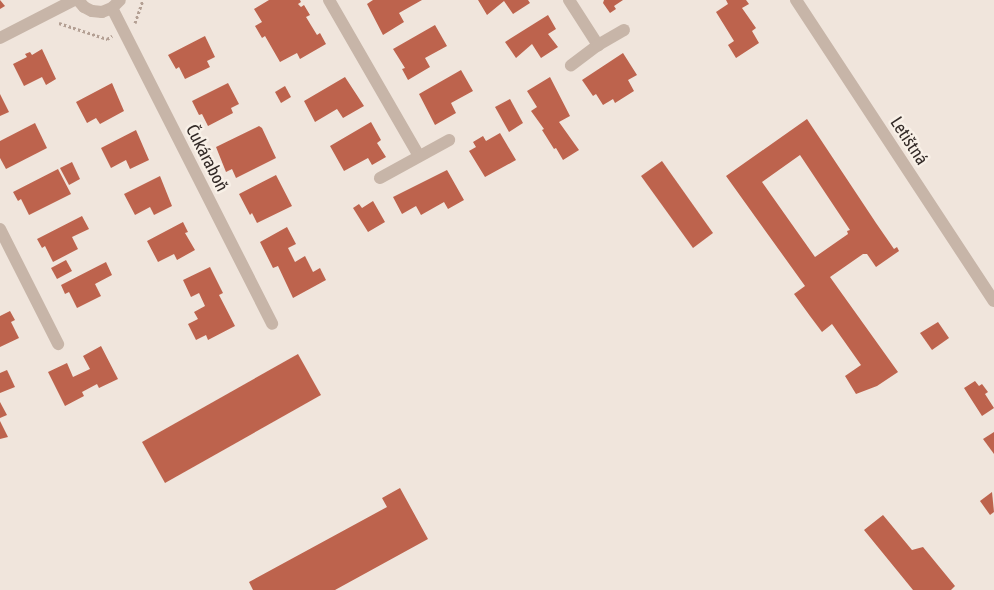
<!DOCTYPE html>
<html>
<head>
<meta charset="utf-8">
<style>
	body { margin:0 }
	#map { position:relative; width:994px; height:590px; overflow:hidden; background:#f0e5dc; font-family:"Asap Condensed",sans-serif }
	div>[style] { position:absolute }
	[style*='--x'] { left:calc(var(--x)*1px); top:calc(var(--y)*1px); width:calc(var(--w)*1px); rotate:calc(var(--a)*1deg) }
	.building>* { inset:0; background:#bd634d }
	.path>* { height:3px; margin-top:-1.5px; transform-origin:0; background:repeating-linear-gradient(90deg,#b39f93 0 2.5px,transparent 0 5px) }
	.street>* { height:12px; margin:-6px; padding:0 6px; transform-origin:6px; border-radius:6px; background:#c7b5a8 }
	span { translate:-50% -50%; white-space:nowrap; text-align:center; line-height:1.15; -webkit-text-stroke:5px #f8f0e7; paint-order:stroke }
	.street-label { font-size:18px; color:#342b28 }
</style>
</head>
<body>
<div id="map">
	<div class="building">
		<i style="clip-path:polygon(0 0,5px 6px,0 9px)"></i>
		<i style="clip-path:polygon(269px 0,300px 0,301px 2px,298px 4px,301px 7px,304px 5px,310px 15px,306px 17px,317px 35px,320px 33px,326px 44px,300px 59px,297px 53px,280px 62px,265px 36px,262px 38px,255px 26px,262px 22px,254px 9px)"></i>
		<i style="clip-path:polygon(373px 0,422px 0,399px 13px,404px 22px,383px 35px,367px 4px)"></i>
		<i style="clip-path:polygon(478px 0,528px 0,530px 3px,513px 14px,504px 1px,487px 15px)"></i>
		<i style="clip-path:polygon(604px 0,623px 0,614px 6px,616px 9px,610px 13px,603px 3px)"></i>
		<i style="clip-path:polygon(726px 0,746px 0,749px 4px,742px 8px,756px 28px,752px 31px,759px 43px,736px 58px,728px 45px,734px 41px,716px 12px,728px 4px)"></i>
		<i style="clip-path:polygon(548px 15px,556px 29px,548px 34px,558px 47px,541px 58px,532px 44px,516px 58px,505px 42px)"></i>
		<i style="clip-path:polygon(435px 25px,447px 46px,425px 58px,430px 67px,408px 80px,402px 69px,405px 68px,393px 49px)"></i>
		<i style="clip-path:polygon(205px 36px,215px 57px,207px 61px,210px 67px,185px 79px,179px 67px,176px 69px,168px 55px)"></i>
		<i style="clip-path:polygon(42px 49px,56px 79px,46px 85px,42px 77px,24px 86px,13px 64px,27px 57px,25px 54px,30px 52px,32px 55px)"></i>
		<i style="clip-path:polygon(623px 53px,637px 75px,628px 80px,634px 91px,615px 103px,613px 99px,603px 105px,596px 94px,593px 96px,582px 80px)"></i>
		<i style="clip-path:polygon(461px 70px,473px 91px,451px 103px,456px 113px,435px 125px,419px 94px)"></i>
		<i style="clip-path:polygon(345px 77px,364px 106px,343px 118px,337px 109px,315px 122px,304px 101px)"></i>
		<i style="clip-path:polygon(550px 77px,570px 116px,559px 122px,579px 150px,563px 160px,556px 148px,554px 149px,542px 130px,544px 129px,531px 111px,537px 107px,527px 91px)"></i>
		<i style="clip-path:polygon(112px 83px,124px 111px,100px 124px,96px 118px,87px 123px,76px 102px)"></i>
		<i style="clip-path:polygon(228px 83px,239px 104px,231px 108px,233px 113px,208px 126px,202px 114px,199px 115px,192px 101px)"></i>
		<i style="clip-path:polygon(285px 86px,291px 97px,281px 103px,275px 92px)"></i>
		<i style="clip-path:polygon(0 94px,9px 112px,0 116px)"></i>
		<i style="clip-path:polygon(510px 99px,523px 123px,509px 132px,495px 107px)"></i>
		<i style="clip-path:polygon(evenodd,807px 119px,876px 223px,894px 249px,897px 247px,899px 251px,876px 267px,867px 254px,863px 254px,830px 277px,898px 372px,877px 386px,856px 394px,845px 376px,861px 365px,832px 324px,822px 332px,810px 316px,794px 294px,805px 286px,726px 176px,807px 119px,800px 155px,850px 230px,847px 231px,848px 234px,815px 257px,762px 182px,800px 155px)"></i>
		<i style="clip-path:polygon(371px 122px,381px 140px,377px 143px,386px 157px,372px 165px,368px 158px,344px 171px,330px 146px)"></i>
		<i style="clip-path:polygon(35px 123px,47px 148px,6px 169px,0 158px,0 141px)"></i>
		<i style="clip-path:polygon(259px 126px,262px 128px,276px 158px,236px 178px,232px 169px,226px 172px,216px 147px)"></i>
		<i style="clip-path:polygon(136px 130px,149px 160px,130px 169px,126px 160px,111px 168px,101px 148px)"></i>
		<i style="clip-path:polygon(500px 133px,516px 160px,485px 177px,469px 151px,476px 147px,473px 142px,483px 136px,486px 141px)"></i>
		<i style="clip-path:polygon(662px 161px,713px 233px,693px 248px,641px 176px)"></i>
		<i style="clip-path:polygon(72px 162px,80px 179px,69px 185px,60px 168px)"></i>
		<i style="clip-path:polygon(58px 169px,71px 194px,29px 215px,21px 199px,18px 201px,13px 192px)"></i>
		<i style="clip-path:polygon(447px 170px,464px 200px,448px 209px,444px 202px,421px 215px,416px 206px,402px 214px,393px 197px)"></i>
		<i style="clip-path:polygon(276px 175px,292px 206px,257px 223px,252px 213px,250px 215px,239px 194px)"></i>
		<i style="clip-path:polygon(160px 176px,172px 206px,154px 215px,150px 207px,135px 215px,124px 194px)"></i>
		<i style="clip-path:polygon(373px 201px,385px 222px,368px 232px,353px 208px,359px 204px,362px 208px)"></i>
		<i style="clip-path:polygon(82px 216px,89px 229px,72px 237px,78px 249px,53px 262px,45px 246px,42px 248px,37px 239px)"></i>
		<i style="clip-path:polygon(183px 222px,188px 232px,185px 233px,195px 250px,177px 260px,174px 254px,158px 262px,147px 241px)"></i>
		<i style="clip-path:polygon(287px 227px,296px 244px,288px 248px,295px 262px,305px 256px,313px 272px,320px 268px,326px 280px,293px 298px,278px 266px,273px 268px,260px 242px)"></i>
		<i style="clip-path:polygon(66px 260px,72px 271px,57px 279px,51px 268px)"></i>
		<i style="clip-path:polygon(106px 262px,112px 275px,95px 284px,101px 296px,77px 308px,69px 292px,65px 294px,61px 285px)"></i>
		<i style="clip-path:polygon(210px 267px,223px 293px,219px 295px,235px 326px,208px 340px,206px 335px,196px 340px,188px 324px,198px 319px,194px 312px,205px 306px,199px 293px,191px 297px,183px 280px)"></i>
		<i style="clip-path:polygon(10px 311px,15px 320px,11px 322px,19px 338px,0 347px,0 316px)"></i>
		<i style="clip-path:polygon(938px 322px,949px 338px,932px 350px,920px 333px)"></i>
		<i style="clip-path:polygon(101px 346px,118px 379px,99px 388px,97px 384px,82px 392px,84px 396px,65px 406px,48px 372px,67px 363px,73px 377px,90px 369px,83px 356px)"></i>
		<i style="clip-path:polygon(298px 354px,321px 395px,165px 483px,142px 442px)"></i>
		<i style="clip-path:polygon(7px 370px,15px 387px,0 393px,0 373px)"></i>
		<i style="clip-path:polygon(975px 381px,979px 386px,982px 384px,988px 392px,985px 394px,994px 408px,982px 416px,964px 388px)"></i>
		<i style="clip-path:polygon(0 402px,7px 415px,0 418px)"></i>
		<i style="clip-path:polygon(0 421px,8px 437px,0 439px)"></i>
		<i style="clip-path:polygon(994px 432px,994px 454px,983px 439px)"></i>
		<i style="clip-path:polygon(400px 488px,428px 539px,335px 590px,253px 590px,249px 582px,387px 507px,382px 498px)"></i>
		<i style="clip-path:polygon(992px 492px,994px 512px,990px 515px,980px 501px)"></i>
		<i style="clip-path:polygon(883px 515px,912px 550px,923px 547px,955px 586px,951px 590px,913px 590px,864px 530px)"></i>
	</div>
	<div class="path">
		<i style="--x:59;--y:23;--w:51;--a:18.4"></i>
		<i style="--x:107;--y:39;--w:6;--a:-31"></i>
		<i style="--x:135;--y:23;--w:24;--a:-71"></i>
	</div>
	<div class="street">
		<i style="--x:78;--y:0;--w:9;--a:49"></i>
		<i style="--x:84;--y:7;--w:9;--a:27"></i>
		<i style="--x:92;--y:11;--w:10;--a:6"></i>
		<i style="--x:102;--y:12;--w:11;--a:-22"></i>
		<i style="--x:112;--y:8;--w:11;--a:-45"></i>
		<i style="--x:329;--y:0;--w:180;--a:60"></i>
		<i style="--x:569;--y:0;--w:54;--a:57.2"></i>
		<i style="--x:598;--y:45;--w:34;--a:143"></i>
		<i style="--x:796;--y:0;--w:360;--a:56.7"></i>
		<i style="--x:112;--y:8;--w:354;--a:63.1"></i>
		<i style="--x:0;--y:38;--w:83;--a:-27.2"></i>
		<i style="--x:598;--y:45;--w:30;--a:-30"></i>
		<i style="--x:380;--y:178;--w:79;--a:-28.8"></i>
		<i style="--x:0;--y:229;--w:129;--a:63.2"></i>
	</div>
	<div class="street-label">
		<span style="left:909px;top:141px;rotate:57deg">Letištná</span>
		<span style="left:207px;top:158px;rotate:63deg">Čukáraboň</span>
	</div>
</div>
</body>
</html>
